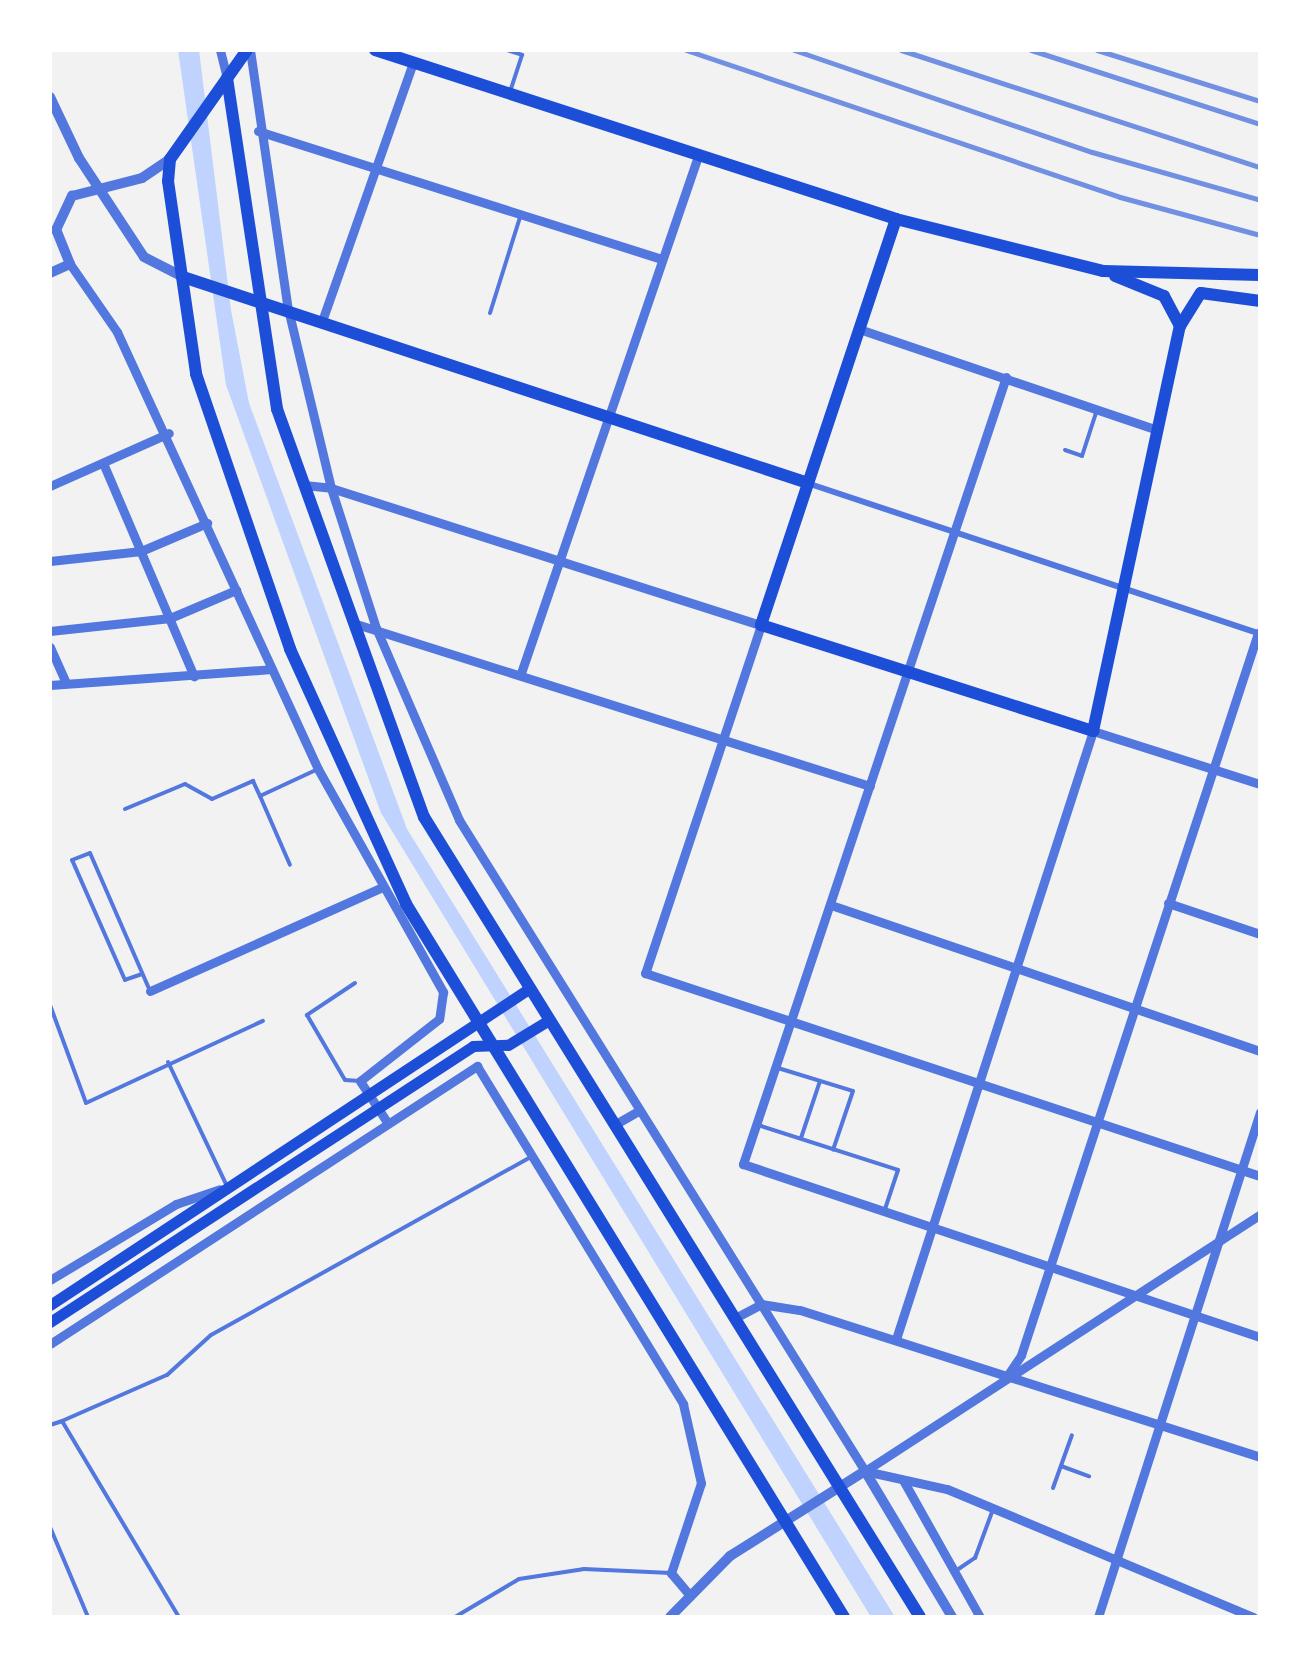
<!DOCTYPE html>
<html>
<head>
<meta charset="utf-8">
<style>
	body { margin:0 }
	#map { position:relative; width:1310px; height:1667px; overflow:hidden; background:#f2f2f2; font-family:"DejaVu Sans",sans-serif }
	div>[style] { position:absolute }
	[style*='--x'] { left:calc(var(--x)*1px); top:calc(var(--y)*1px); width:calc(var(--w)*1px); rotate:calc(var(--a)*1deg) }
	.water>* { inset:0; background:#bfd3fe }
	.service>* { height:4px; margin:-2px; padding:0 2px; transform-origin:2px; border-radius:2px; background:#5277de }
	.pedestrian>* { height:6px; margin:-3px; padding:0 3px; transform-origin:3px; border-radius:3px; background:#5277de }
	.minor>* { height:9px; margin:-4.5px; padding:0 4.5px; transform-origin:4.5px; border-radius:4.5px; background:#5277de }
	.tertiary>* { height:10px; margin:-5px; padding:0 5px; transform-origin:5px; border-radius:5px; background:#5277de }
	.secondary>* { height:11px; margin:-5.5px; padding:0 5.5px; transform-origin:5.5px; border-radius:5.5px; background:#1d4ed8 }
	.primary>* { height:12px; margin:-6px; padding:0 6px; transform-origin:6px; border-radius:6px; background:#1d4ed8 }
	.rail>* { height:5px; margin:-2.5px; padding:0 2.5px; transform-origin:2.5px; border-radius:2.5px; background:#7290e2 }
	span { translate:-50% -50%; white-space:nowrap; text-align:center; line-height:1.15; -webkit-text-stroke:10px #fff; paint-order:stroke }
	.frame { position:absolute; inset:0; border:52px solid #fff; pointer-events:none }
</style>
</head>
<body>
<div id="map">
	<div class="water">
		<i style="clip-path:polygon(178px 50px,199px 50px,231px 310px,249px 403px,407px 829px,895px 1617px,871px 1617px,381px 813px,226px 385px)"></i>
	</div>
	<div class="service">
		<i style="--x:507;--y:50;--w:16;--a:18"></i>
		<i style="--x:522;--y:55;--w:36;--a:108"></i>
		<i style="--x:490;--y:313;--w:104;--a:-72.6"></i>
		<i style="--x:1065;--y:450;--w:18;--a:19"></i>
		<i style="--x:1082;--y:456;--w:45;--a:-72"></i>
		<i style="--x:260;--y:796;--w:75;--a:66.5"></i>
		<i style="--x:125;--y:809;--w:65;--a:-22.6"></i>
		<i style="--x:185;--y:784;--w:31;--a:29"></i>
		<i style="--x:212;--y:799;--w:45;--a:-23.7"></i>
		<i style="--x:253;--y:781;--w:17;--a:65"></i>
		<i style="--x:260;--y:796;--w:64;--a:-25"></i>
		<i style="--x:142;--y:974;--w:18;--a:161"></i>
		<i style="--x:125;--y:980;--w:131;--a:-113.8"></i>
		<i style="--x:72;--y:860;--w:19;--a:-21"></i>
		<i style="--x:90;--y:853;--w:150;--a:66.5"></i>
		<i style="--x:355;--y:983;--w:58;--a:146.3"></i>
		<i style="--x:307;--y:1015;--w:75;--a:59.7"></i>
		<i style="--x:345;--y:1080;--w:15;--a:4"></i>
		<i style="--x:50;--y:1005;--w:104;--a:69.8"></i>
		<i style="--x:86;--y:1103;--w:195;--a:-24.9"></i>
		<i style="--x:168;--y:1062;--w:135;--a:64.6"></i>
		<i style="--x:778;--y:1068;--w:78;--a:17"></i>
		<i style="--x:853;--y:1091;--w:62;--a:108.7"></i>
		<i style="--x:758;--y:1125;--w:147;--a:17.8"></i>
		<i style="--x:898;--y:1170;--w:44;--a:108.4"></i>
		<i style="--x:801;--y:1138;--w:60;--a:-71.6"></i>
		<i style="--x:62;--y:1421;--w:115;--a:-23.7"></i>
		<i style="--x:167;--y:1375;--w:59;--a:-42.3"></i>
		<i style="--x:211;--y:1335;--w:366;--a:-29.1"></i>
		<i style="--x:50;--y:1425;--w:13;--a:-18"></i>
		<i style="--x:62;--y:1421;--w:228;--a:59.2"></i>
		<i style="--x:1061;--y:1466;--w:30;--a:20"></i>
		<i style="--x:1053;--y:1488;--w:56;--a:-70.3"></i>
		<i style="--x:50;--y:1527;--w:98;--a:67.1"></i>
		<i style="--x:957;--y:1570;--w:22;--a:-34"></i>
		<i style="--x:975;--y:1558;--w:49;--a:-69.7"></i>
		<i style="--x:455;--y:1617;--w:74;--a:-30.7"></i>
		<i style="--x:519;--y:1579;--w:66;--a:-8.7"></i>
		<i style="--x:584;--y:1569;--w:87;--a:2.6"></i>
	</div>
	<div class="pedestrian">
		<i style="--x:810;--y:484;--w:473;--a:18.4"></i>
	</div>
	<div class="minor">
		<i style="--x:220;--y:50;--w:29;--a:76"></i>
		<i style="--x:250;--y:50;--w:262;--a:81.7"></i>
		<i style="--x:288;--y:309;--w:184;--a:76.5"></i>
		<i style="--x:331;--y:488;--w:147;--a:72.2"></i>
		<i style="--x:376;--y:628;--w:209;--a:66.6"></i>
		<i style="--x:459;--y:820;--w:767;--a:58.05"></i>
		<i style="--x:258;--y:131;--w:423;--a:17.6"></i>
		<i style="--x:70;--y:264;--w:83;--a:55.3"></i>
		<i style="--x:117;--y:332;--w:481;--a:65.3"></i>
		<i style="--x:318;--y:769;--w:256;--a:60.7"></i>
		<i style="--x:443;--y:992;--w:27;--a:98"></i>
		<i style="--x:439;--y:1019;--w:100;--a:141.9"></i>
		<i style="--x:360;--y:1081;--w:49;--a:56.6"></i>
		<i style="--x:322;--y:321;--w:275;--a:-70.6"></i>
		<i style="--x:859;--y:329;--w:312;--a:18.7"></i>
		<i style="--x:1006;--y:377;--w:830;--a:108.48"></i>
		<i style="--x:743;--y:1164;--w:545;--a:18.5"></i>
		<i style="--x:103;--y:463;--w:232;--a:66.9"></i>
		<i style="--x:304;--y:485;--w:27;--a:6"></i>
		<i style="--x:331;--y:488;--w:451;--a:17.7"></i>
		<i style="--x:761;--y:625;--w:367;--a:108.4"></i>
		<i style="--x:645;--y:973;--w:648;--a:18.27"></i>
		<i style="--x:50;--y:486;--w:130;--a:-24"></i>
		<i style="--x:50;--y:561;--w:92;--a:-6.3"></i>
		<i style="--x:141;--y:551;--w:72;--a:-23"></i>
		<i style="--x:353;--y:623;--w:542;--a:17.5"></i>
		<i style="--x:50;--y:631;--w:121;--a:-6.2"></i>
		<i style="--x:170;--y:618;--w:72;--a:-23"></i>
		<i style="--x:50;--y:647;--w:39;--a:66"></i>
		<i style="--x:521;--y:673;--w:546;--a:-71.1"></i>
		<i style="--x:50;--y:685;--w:222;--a:-4.1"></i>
		<i style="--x:1168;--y:903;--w:97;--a:18.6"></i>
		<i style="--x:831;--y:905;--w:453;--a:18.8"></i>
		<i style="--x:150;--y:991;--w:252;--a:-24.1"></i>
		<i style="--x:614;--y:1125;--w:28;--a:-30"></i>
		<i style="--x:50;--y:1280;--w:147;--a:-31.1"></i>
		<i style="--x:176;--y:1204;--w:46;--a:-18.8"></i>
		<i style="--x:735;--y:1318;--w:30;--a:-28"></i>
		<i style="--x:761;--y:1304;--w:39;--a:9"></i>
		<i style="--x:800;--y:1310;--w:483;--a:17.7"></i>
		<i style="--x:896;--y:1339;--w:639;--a:-72.05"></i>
		<i style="--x:1093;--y:731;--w:175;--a:17.6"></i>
		<i style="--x:50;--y:1344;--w:510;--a:-33.07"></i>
		<i style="--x:477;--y:1066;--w:396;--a:58.6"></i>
		<i style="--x:683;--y:1404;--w:81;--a:77.2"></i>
		<i style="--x:701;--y:1483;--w:95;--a:108.4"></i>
		<i style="--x:671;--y:1573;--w:30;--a:50"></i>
		<i style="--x:1005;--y:1379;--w:29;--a:-56"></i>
		<i style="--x:1021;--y:1355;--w:760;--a:-71.83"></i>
		<i style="--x:865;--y:1471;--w:471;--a:-33"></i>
		<i style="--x:865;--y:1471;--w:84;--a:12.4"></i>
		<i style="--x:947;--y:1489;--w:332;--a:22.7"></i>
		<i style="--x:903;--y:1480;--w:157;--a:60.7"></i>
		<i style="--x:1098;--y:1617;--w:530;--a:-72.21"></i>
	</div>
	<div class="tertiary">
		<i style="--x:50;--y:97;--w:68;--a:64.6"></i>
		<i style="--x:79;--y:158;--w:118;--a:56.7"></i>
		<i style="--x:144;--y:257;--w:44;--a:27.1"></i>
		<i style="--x:50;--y:273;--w:22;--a:-24"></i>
		<i style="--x:70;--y:264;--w:37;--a:-112"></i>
		<i style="--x:56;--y:230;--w:38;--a:-65"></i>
		<i style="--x:72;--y:196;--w:72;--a:-14.4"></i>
		<i style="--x:142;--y:178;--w:34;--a:-34"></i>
		<i style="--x:670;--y:1617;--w:86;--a:-45.5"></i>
		<i style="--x:730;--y:1556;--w:160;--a:-32.2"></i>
		<i style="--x:865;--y:1471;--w:170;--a:59.2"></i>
	</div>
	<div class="secondary">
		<i style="--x:50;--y:1305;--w:575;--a:-33.44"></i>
		<i style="--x:50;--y:1322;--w:505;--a:-33.12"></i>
		<i style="--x:473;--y:1046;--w:35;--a:-2"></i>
		<i style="--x:508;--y:1045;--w:48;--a:-31.4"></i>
	</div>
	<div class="primary">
		<i style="--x:247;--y:50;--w:133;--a:125.2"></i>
		<i style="--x:170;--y:159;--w:22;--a:95"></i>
		<i style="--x:168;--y:181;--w:195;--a:81.7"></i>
		<i style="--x:196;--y:374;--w:291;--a:71.1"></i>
		<i style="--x:290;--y:649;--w:280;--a:65.5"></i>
		<i style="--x:406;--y:904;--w:837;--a:58.44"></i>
		<i style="--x:375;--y:50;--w:548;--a:17.97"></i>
		<i style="--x:896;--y:219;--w:213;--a:14.1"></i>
		<i style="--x:1103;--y:271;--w:157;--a:1.5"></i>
		<i style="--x:227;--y:78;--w:335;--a:81.4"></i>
		<i style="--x:277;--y:409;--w:434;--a:70.2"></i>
		<i style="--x:424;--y:817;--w:941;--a:58.2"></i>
		<i style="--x:896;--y:219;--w:428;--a:108.4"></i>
		<i style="--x:761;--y:625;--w:349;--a:17.7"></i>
		<i style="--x:1093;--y:731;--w:414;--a:-77.9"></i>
		<i style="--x:1180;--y:326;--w:39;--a:-58"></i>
		<i style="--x:1201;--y:293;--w:60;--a:7.7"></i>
		<i style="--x:1115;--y:276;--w:53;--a:22.2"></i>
		<i style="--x:1164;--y:296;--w:34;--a:62"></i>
		<i style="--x:183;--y:277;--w:658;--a:18.24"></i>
	</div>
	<div class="rail">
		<i style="--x:686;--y:50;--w:458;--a:18.7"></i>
		<i style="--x:1120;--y:197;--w:145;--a:15.2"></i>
		<i style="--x:794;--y:50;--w:315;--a:18.9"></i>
		<i style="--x:1092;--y:152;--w:175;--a:15.9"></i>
		<i style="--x:901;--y:50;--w:378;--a:18.1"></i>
		<i style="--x:1031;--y:50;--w:241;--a:17.9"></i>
		<i style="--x:1097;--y:50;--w:171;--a:17.4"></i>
	</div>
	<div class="frame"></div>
</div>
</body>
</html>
